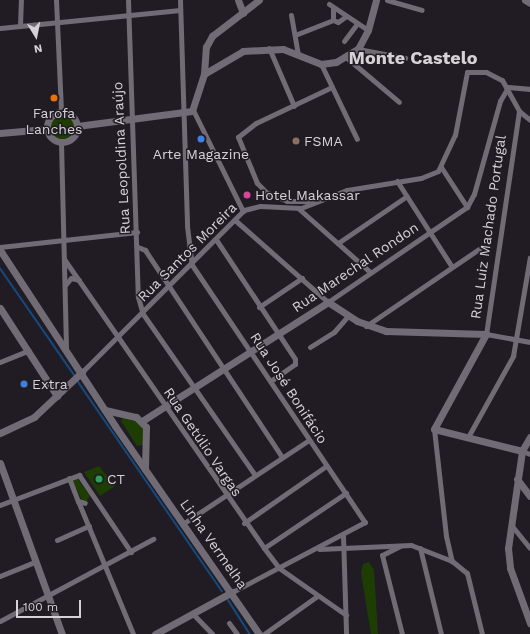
<!DOCTYPE html>
<html>
<head>
<meta charset="utf-8">
<style>
	body { margin:0 }
	#map { position:relative; width:530px; height:634px; overflow:hidden; background:#211c24; font-family:"Work Sans",sans-serif }
	div>[style] { position:absolute }
	[style*='--x'] { left:calc(var(--x)*1px); top:calc(var(--y)*1px); width:calc(var(--w)*1px); rotate:calc(var(--a)*1deg) }
	.green>* { inset:0; background:#1d3d02 }
	.round { border-radius:50% }
	.stream>* { height:1.5px; margin:-0.75px; padding:0 0.75px; transform-origin:0.75px; border-radius:0.75px; background:#134a81 }
	.street>* { height:5px; margin:-2.5px; padding:0 2.5px; transform-origin:2.5px; border-radius:2.5px; background:#706b74 }
	.secondary>* { height:7px; margin:-3.5px; padding:0 3.5px; transform-origin:3.5px; border-radius:3.5px; background:#706b74 }
	.secondary>.ring { margin:-3.5px; padding:0; box-sizing:content-box; background:none; border:7px solid #706b74; border-radius:50% }
	.dots>* { width:11px; height:11px; translate:-50% -50%; box-sizing:border-box; border:2px solid #211c24; border-radius:50% }
	span { translate:-50% -50%; white-space:nowrap; text-align:center; line-height:1.15; -webkit-text-stroke:3px #211c24; paint-order:stroke }
	.poi-label { font-size:14px; color:#d5d2d7 }
	.left { translate:0 -50%; text-align:left }
	.street-label { font-size:14px; color:#d5d2d7 }
	.district-label { font-size:18px; color:#d5d2d7; font-weight:700 }
	.north { position:absolute; left:16px; top:16px; width:40px; height:40px; -webkit-text-stroke:3px #211c24; paint-order:stroke; rotate:170deg; font-size:11px; font-weight:700; line-height:16px; text-align:center; color:#d5d2d7 }
	.north::after { content:''; display:block; margin:auto; width:14px; height:18px; background:#d5d2d7; clip-path:polygon(50% 0,100% 100%,50% 72%,0 100%) }
	.scale { position:absolute; left:16px; top:600px; width:65px; height:18px; box-sizing:border-box; border:2px solid #d5d2d7; border-top:0; padding-left:5px; font-size:12px; line-height:14px; white-space:nowrap; color:#d5d2d7; -webkit-text-stroke:3px #211c24; paint-order:stroke }
</style>
</head>
<body>
<div id="map">
	<div class="green">
		<i class="round" style="left:48px;top:114px;width:26px;height:26px"></i>
		<i style="clip-path:polygon(124px 414px,142px 423px,147px 444px,137px 446px,121px 421px)"></i>
		<i style="clip-path:polygon(99px 466px,115px 486px,100px 496px,84px 472px)"></i>
		<i style="clip-path:polygon(77px 478px,90px 496px,87px 501px,82px 500px,73px 482px)"></i>
		<i style="clip-path:polygon(369px 562px,374px 570px,378px 634px,371px 634px,361px 573px,363px 564px)"></i>
	</div>
	<div class="stream">
		<i style="--x:0;--y:268;--w:131;--a:55.2"></i>
		<i style="--x:77;--y:380;--w:256;--a:55.5"></i>
		<i style="--x:227;--y:598;--w:43;--a:57.4"></i>
	</div>
	<div class="street">
		<i style="--x:56;--y:0;--w:112;--a:87.4"></i>
		<i style="--x:128;--y:0;--w:297;--a:88.1"></i>
		<i style="--x:138;--y:297;--w:18;--a:74"></i>
		<i style="--x:143;--y:314;--w:196;--a:55.2"></i>
		<i style="--x:180;--y:0;--w:226;--a:88.2"></i>
		<i style="--x:187;--y:226;--w:39;--a:83"></i>
		<i style="--x:192;--y:265;--w:310;--a:56.1"></i>
		<i style="--x:365;--y:522;--w:150;--a:152.2"></i>
		<i style="--x:387;--y:0;--w:36;--a:16"></i>
		<i style="--x:329;--y:4;--w:47;--a:33.7"></i>
		<i style="--x:333;--y:8;--w:12;--a:90"></i>
		<i style="--x:333;--y:20;--w:5;--a:22"></i>
		<i style="--x:338;--y:22;--w:9;--a:-36"></i>
		<i style="--x:291;--y:15;--w:40;--a:80"></i>
		<i style="--x:20;--y:26;--w:26;--a:-88"></i>
		<i style="--x:0;--y:28;--w:181;--a:-5.7"></i>
		<i style="--x:295;--y:35;--w:41;--a:-21.5"></i>
		<i style="--x:344;--y:41;--w:21;--a:-53"></i>
		<i style="--x:269;--y:48;--w:63;--a:66.7"></i>
		<i style="--x:358;--y:49;--w:48;--a:10.8"></i>
		<i style="--x:347;--y:58;--w:68;--a:40.2"></i>
		<i style="--x:321;--y:64;--w:83;--a:64.4"></i>
		<i style="--x:508;--y:87;--w:22;--a:5"></i>
		<i style="--x:193;--y:110;--w:113;--a:63.7"></i>
		<i style="--x:519;--y:111;--w:225;--a:98.4"></i>
		<i style="--x:486;--y:334;--w:45;--a:10.3"></i>
		<i style="--x:61;--y:142;--w:206;--a:88.6"></i>
		<i style="--x:441;--y:167;--w:48;--a:57"></i>
		<i style="--x:397;--y:181;--w:102;--a:57.4"></i>
		<i style="--x:314;--y:201;--w:27;--a:180"></i>
		<i style="--x:287;--y:201;--w:23;--a:-157"></i>
		<i style="--x:266;--y:192;--w:13;--a:-135"></i>
		<i style="--x:257;--y:183;--w:50;--a:-112.4"></i>
		<i style="--x:238;--y:137;--w:23;--a:-38"></i>
		<i style="--x:256;--y:123;--w:84;--a:-25.3"></i>
		<i style="--x:298;--y:208;--w:95;--a:41.6"></i>
		<i style="--x:236;--y:221;--w:123;--a:41.4"></i>
		<i style="--x:328;--y:302;--w:168;--a:-34.4"></i>
		<i style="--x:467;--y:207;--w:15;--a:-62"></i>
		<i style="--x:474;--y:194;--w:97;--a:-74.4"></i>
		<i style="--x:500;--y:101;--w:16;--a:-60"></i>
		<i style="--x:217;--y:241;--w:141;--a:56.5"></i>
		<i style="--x:295;--y:359;--w:5;--a:90"></i>
		<i style="--x:295;--y:364;--w:29;--a:145"></i>
		<i style="--x:338;--y:243;--w:83;--a:-34.3"></i>
		<i style="--x:0;--y:247;--w:138;--a:-6.2"></i>
		<i style="--x:138;--y:247;--w:8;--a:23"></i>
		<i style="--x:145;--y:250;--w:248;--a:56.5"></i>
		<i style="--x:64;--y:259;--w:351;--a:55.3"></i>
		<i style="--x:264;--y:548;--w:25;--a:53"></i>
		<i style="--x:279;--y:568;--w:82;--a:35"></i>
		<i style="--x:65;--y:285;--w:9;--a:-49"></i>
		<i style="--x:71;--y:278;--w:8;--a:14"></i>
		<i style="--x:259;--y:307;--w:52;--a:-34"></i>
		<i style="--x:366;--y:326;--w:137;--a:-34.3"></i>
		<i style="--x:310;--y:347;--w:28;--a:-32"></i>
		<i style="--x:334;--y:332;--w:21;--a:-49"></i>
		<i style="--x:0;--y:362;--w:31;--a:-22"></i>
		<i style="--x:82;--y:372;--w:229;--a:-45"></i>
		<i style="--x:244;--y:210;--w:16;--a:-14"></i>
		<i style="--x:260;--y:206;--w:41;--a:2.8"></i>
		<i style="--x:301;--y:208;--w:49;--a:-21.4"></i>
		<i style="--x:347;--y:190;--w:75;--a:-9.2"></i>
		<i style="--x:421;--y:178;--w:18;--a:-22"></i>
		<i style="--x:438;--y:171;--w:40;--a:-65"></i>
		<i style="--x:455;--y:135;--w:64;--a:-79.2"></i>
		<i style="--x:467;--y:72;--w:19;--a:0"></i>
		<i style="--x:486;--y:72;--w:18;--a:27"></i>
		<i style="--x:502;--y:80;--w:35;--a:61"></i>
		<i style="--x:519;--y:111;--w:14;--a:39"></i>
		<i style="--x:434;--y:429;--w:108;--a:83.6"></i>
		<i style="--x:446;--y:536;--w:26;--a:77"></i>
		<i style="--x:468;--y:437;--w:93;--a:-60.9"></i>
		<i style="--x:513;--y:356;--w:100;--a:-80.3"></i>
		<i style="--x:522;--y:451;--w:9;--a:21"></i>
		<i style="--x:69;--y:478;--w:25;--a:69"></i>
		<i style="--x:78;--y:501;--w:7;--a:16"></i>
		<i style="--x:78;--y:501;--w:144;--a:67.5"></i>
		<i style="--x:0;--y:505;--w:85;--a:-20.8"></i>
		<i style="--x:79;--y:475;--w:93;--a:56"></i>
		<i style="--x:184;--y:523;--w:150;--a:-33.6"></i>
		<i style="--x:244;--y:523;--w:100;--a:-34.8"></i>
		<i style="--x:512;--y:526;--w:28;--a:51"></i>
		<i style="--x:343;--y:536;--w:98;--a:88.2"></i>
		<i style="--x:57;--y:540;--w:35;--a:-24"></i>
		<i style="--x:400;--y:546;--w:20;--a:153"></i>
		<i style="--x:382;--y:555;--w:81;--a:75.8"></i>
		<i style="--x:264;--y:548;--w:99;--a:-33.9"></i>
		<i style="--x:420;--y:548;--w:89;--a:76.3"></i>
		<i style="--x:319;--y:549;--w:92;--a:-2.5"></i>
		<i style="--x:411;--y:545;--w:44;--a:21.3"></i>
		<i style="--x:452;--y:561;--w:19;--a:39"></i>
		<i style="--x:467;--y:573;--w:63;--a:76.2"></i>
		<i style="--x:0;--y:576;--w:37;--a:-22"></i>
		<i style="--x:192;--y:613;--w:29;--a:46"></i>
		<i style="--x:0;--y:621;--w:174;--a:-28.2"></i>
		<i style="--x:229;--y:623;--w:14;--a:54"></i>
		<i style="--x:264;--y:634;--w:65;--a:-35.6"></i>
	</div>
	<div class="secondary">
		<i style="--x:238;--y:0;--w:14;--a:69"></i>
		<i style="--x:525;--y:0;--w:6;--a:31"></i>
		<i style="--x:204;--y:74;--w:27;--a:-86"></i>
		<i style="--x:206;--y:47;--w:13;--a:-61"></i>
		<i style="--x:212;--y:36;--w:59;--a:-37.5"></i>
		<i class="ring" style="left:47px;top:112px;width:23px;height:23px"></i>
		<i style="--x:77;--y:126;--w:116;--a:-7.4"></i>
		<i style="--x:192;--y:111;--w:39;--a:-72"></i>
		<i style="--x:204;--y:74;--w:45;--a:-30.5"></i>
		<i style="--x:243;--y:51;--w:40;--a:-2.9"></i>
		<i style="--x:283;--y:49;--w:41;--a:21.5"></i>
		<i style="--x:321;--y:64;--w:15;--a:-8"></i>
		<i style="--x:336;--y:62;--w:26;--a:-31"></i>
		<i style="--x:358;--y:49;--w:21;--a:-62"></i>
		<i style="--x:368;--y:30;--w:31;--a:-75"></i>
		<i style="--x:0;--y:133;--w:46;--a:-5"></i>
		<i style="--x:0;--y:250;--w:210;--a:56.8"></i>
		<i style="--x:115;--y:426;--w:253;--a:55.3"></i>
		<i style="--x:0;--y:308;--w:105;--a:57.1"></i>
		<i style="--x:105;--y:410;--w:32;--a:13"></i>
		<i style="--x:136;--y:417;--w:14;--a:45"></i>
		<i style="--x:146;--y:427;--w:42;--a:91.4"></i>
		<i style="--x:142;--y:421;--w:221;--a:-32.6"></i>
		<i style="--x:328;--y:302;--w:35;--a:33"></i>
		<i style="--x:357;--y:321;--w:31;--a:19"></i>
		<i style="--x:386;--y:331;--w:100;--a:1.7"></i>
		<i style="--x:486;--y:334;--w:108;--a:118.7"></i>
		<i style="--x:434;--y:429;--w:91;--a:14"></i>
		<i style="--x:0;--y:433;--w:38;--a:-25"></i>
		<i style="--x:34;--y:417;--w:66;--a:-43.2"></i>
		<i style="--x:530;--y:437;--w:16;--a:120"></i>
		<i style="--x:522;--y:451;--w:98;--a:98.2"></i>
		<i style="--x:508;--y:548;--w:20;--a:84"></i>
		<i style="--x:510;--y:568;--w:59;--a:70"></i>
		<i style="--x:0;--y:463;--w:182;--a:70.1"></i>
		<i style="--x:517;--y:479;--w:21;--a:53"></i>
		<i style="--x:155;--y:634;--w:88;--a:-28.6"></i>
	</div>
	<div class="dots">
		<i style="left:54px;top:98px;background:#e8710a"></i>
		<i style="left:201px;top:139px;background:#3f7fe0"></i>
		<i style="left:296px;top:141px;background:#8d6e63"></i>
		<i style="left:247px;top:195px;background:#d1479c"></i>
		<i style="left:24px;top:384px;background:#3f7fe0"></i>
		<i style="left:99px;top:479px;background:#2e9e5b"></i>
	</div>
	<div class="poi-label">
		<span style="left:54px;top:121px">Farofa<br>Lanches</span>
		<span class="left" style="left:304px;top:141px">FSMA</span>
		<span style="left:201px;top:154px">Arte Magazine</span>
		<span class="left" style="left:255px;top:195px">Hotel Makassar</span>
		<span class="left" style="left:32px;top:384px">Extra</span>
		<span class="left" style="left:107px;top:479px">CT</span>
	</div>
	<div class="street-label">
		<span style="left:121px;top:158px;rotate:-93deg">Rua Leopoldina Araújo</span>
		<span style="left:488px;top:227px;rotate:-82deg">Rua Luiz Machado Portugal</span>
		<span style="left:187px;top:252px;rotate:-45deg">Rua Santos Moreira</span>
		<span style="left:355px;top:267px;rotate:-34deg">Rua Marechal Rondon</span>
		<span style="left:289px;top:388px;rotate:57deg">Rua José Bonifácio</span>
		<span style="left:203px;top:442px;rotate:56deg">Rua Getúlio Vargas</span>
		<span style="left:214px;top:544px;rotate:55deg">Linha Vermelha</span>
	</div>
	<div class="district-label">
		<span style="left:413px;top:58px">Monte Castelo</span>
	</div>
	<div class="north">N</div>
	<div class="scale">100 m</div>
</div>
</body>
</html>
